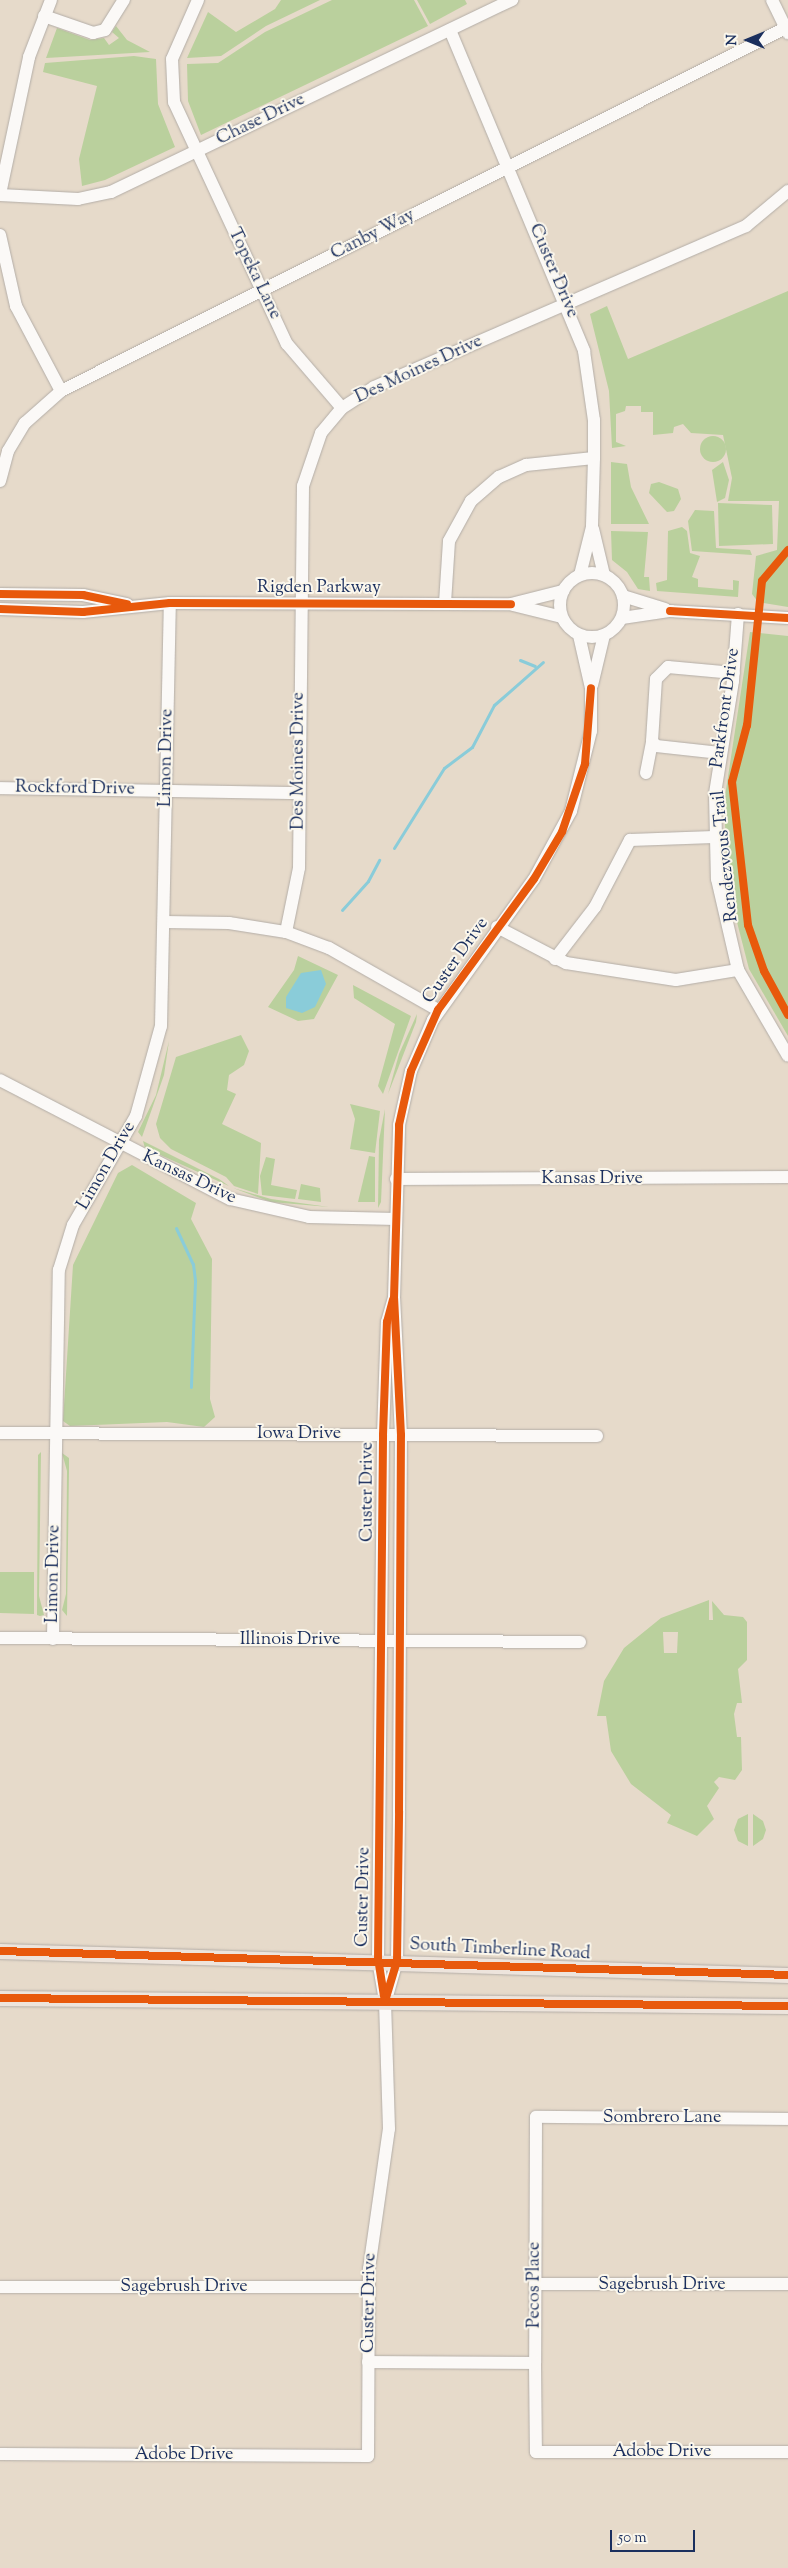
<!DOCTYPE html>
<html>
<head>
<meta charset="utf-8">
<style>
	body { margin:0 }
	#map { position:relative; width:788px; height:2568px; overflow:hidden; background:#e6daca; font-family:"Sorts Mill Goudy",serif }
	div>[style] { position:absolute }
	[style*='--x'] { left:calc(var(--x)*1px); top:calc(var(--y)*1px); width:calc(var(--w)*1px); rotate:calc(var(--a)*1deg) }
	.green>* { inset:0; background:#bad09d }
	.round { border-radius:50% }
	.water>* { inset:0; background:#8accd9 }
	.stream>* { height:3px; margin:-1.5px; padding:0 1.5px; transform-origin:1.5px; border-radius:1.5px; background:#8accd9 }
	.roads { filter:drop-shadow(0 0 1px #b3ada7) drop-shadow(0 0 1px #b3ada7) }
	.minor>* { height:12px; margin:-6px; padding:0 6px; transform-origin:6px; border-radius:6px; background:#fbf9f7 }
	.minor>.ring { margin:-6px; padding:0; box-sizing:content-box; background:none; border:12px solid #fbf9f7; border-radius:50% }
	.major>* { height:15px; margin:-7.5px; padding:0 7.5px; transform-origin:7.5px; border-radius:7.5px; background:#ede4dc }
	.cycleway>* { height:8px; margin:-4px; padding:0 4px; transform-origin:4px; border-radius:4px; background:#e8590c }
	span { translate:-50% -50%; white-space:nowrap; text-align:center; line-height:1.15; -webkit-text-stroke:4px #fbf7ec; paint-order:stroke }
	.street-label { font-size:18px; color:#1b2f5e }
	.north { position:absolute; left:723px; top:15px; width:50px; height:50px; -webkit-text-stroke:4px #fbf7ec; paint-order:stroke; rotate:270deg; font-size:14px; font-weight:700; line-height:20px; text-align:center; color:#1b2f5e }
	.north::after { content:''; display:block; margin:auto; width:18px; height:22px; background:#1b2f5e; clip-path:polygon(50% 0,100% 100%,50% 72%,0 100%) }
	.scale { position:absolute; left:610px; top:2530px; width:85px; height:22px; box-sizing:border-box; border:2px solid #1b2f5e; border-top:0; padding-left:6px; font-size:15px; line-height:18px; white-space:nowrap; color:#1b2f5e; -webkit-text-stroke:4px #fbf7ec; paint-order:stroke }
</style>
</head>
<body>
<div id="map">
	<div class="green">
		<i style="clip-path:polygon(281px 0,320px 0,266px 26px,221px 56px,187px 58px,208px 12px,236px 32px,275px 9px)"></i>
		<i style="clip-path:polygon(332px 0,414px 0,428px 26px,201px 135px,188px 101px,187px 64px,218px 63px,265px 32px)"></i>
		<i style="clip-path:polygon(417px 0,465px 0,467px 4px,430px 24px)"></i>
		<i style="clip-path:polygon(116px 26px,127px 40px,150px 52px,46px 58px,57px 28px,90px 40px,104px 38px,109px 45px,119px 38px,112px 32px)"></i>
		<i style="clip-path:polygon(134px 56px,156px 59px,158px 104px,175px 147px,105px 180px,82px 186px,79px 159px,97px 86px,43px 72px,45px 63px)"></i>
		<i style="clip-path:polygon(788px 291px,788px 607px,758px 602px,752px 594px,756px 556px,777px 550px,779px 501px,728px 501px,732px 478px,723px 435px,691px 433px,683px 424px,674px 427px,673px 433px,653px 435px,653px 412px,641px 412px,641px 406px,626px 406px,625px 411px,616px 414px,616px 442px,626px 446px,612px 448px,609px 391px,590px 314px,607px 306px,628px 359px)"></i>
		<i class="round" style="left:700px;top:436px;width:26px;height:26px"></i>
		<i style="clip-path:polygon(611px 462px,627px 464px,631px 487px,649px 524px,611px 524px)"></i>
		<i style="clip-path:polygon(723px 462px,729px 480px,725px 498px,717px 502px,712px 470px)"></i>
		<i style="clip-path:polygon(659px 482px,678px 489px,681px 499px,674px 511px,667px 512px,649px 493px,651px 484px)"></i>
		<i style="clip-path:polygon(718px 503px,772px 505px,773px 544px,719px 546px)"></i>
		<i style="clip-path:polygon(695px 510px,714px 511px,716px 548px,750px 550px,752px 555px,692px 551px,688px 521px)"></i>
		<i style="clip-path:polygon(682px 527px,687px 531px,690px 553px,700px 556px,692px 577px,698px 579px,698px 587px,733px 590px,733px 580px,739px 581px,738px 597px,657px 591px,656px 583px,667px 580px,668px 531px)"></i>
		<i style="clip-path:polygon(611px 531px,648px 532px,644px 577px,649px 577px,650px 591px,638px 589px,627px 572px,612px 560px)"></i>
		<i style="clip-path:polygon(750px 632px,788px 636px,788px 1036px,749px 969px,728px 887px,724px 803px)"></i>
		<i style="clip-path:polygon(298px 956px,338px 975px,314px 1019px,298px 1021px,268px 1007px,294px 970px)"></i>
		<i style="clip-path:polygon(353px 985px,411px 1016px,383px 1094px,378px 1086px,395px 1024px,354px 998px)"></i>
		<i style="clip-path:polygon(417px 1014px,416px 1022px,388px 1094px,399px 1054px)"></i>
		<i style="clip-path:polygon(241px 1035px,249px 1051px,244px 1065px,229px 1075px,227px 1090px,236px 1094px,222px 1124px,261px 1143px,258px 1194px,234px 1186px,226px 1177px,171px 1149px,160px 1138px,156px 1124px,176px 1057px)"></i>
		<i style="clip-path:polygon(169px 1041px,164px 1075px,142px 1137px,138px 1132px,156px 1095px)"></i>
		<i style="clip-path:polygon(350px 1104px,380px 1111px,375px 1153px,350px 1149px,355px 1119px)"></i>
		<i style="clip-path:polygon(385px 1109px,381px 1202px,378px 1208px,379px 1140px)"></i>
		<i style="clip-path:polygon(143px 1141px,219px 1179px,229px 1186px,145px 1148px)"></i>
		<i style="clip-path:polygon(369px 1156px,375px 1157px,375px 1202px,358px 1202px)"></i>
		<i style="clip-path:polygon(266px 1157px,275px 1159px,271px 1185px,297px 1190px,295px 1199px,262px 1195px,260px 1176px)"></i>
		<i style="clip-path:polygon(132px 1165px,196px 1203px,191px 1219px,212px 1259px,210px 1399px,215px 1417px,204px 1427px,167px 1422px,70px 1426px,63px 1421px,73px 1265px,118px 1173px)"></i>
		<i style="clip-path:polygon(301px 1184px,320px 1188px,321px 1202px,298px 1199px)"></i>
		<i style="clip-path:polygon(233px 1188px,271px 1199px,329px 1207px,271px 1202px)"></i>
		<i style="clip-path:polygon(41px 1452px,39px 1596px,44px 1615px,40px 1616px,37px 1615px,38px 1455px)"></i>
		<i style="clip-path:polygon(62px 1453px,69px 1458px,69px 1471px,67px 1616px,62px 1610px,66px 1594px,67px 1471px)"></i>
		<i style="clip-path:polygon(0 1572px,34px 1572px,34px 1614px,0 1613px)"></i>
		<i style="clip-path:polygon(evenodd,709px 1600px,709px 1620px,713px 1620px,712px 1601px,724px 1615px,743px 1617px,747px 1622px,747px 1660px,738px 1669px,742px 1703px,737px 1703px,734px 1714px,737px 1737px,741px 1737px,742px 1770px,735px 1780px,719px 1777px,714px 1782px,719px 1788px,707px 1806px,714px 1819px,697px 1836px,667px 1823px,671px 1815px,631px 1784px,611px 1751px,606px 1716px,597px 1716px,604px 1681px,624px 1648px,661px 1618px,709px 1600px,663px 1632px,678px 1632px,677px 1653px,664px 1653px,663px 1632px)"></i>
		<i style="clip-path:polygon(748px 1814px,748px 1846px,738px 1841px,734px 1830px,738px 1819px)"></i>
		<i style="clip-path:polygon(753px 1814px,763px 1821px,766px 1830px,763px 1839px,753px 1846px)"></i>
	</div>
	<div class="water">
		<i style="clip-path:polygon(321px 970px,326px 984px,315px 1007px,302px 1013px,286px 1008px,286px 997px,301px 973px)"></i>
	</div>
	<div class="stream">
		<i style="--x:520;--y:660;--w:16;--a:22"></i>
		<i style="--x:394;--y:848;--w:94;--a:-58"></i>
		<i style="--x:444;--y:768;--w:35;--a:-37"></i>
		<i style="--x:472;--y:747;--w:47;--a:-62.4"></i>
		<i style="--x:494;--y:705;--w:65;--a:-41.3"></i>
		<i style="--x:342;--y:910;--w:39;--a:-48"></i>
		<i style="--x:368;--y:881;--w:24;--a:-62"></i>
		<i style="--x:176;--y:1228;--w:40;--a:65"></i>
		<i style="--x:193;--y:1264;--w:17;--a:83"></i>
		<i style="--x:195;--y:1281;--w:106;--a:92.2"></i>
	</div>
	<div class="roads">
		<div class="minor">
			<i style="--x:198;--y:0;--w:64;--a:113.8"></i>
			<i style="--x:172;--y:59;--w:43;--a:87.3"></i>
			<i style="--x:174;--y:102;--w:267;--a:65"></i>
			<i style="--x:287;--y:344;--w:84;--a:49.3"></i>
			<i style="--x:772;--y:0;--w:37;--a:64"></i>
			<i style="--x:44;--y:16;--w:52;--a:19.1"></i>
			<i style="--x:93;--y:33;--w:12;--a:-14"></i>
			<i style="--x:105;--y:30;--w:36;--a:-58"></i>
			<i style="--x:450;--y:30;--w:348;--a:67.3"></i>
			<i style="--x:584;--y:351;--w:70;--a:81.8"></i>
			<i style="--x:594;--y:420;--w:38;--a:90"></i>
			<i style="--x:594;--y:458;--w:69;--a:91.7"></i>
			<i style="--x:592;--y:527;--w:49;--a:104"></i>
			<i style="--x:0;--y:194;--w:140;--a:-78"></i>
			<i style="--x:29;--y:57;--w:61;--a:-68.9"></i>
			<i style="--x:0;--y:195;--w:78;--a:2.9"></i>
			<i style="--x:78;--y:199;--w:34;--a:-12"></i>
			<i style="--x:111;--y:192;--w:445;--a:-25.6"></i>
			<i style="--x:0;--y:235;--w:73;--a:77.3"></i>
			<i style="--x:16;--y:306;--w:96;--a:62.1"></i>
			<i style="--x:0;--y:481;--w:31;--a:-75"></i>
			<i style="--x:8;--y:451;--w:33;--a:-59"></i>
			<i style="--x:25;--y:423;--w:48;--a:-41.6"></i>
			<i style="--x:61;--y:391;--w:811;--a:-26.6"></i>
			<i style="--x:593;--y:529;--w:47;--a:76.6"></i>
			<i class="ring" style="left:560px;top:573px;width:52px;height:52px"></i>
			<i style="--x:0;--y:594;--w:83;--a:0.7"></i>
			<i style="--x:83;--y:595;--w:45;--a:11.6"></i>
			<i style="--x:623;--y:596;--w:44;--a:17.2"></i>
			<i style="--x:445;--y:603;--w:62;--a:-86.3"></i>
			<i style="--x:449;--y:541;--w:46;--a:-61.2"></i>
			<i style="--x:471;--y:501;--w:37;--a:-41"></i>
			<i style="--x:499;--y:477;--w:30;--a:-24"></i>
			<i style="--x:526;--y:465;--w:68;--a:-5.9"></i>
			<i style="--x:513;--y:605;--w:50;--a:13.8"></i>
			<i style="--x:0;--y:609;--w:83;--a:2.1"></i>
			<i style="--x:83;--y:612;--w:87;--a:-5.9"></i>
			<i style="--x:170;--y:603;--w:341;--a:0.2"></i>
			<i style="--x:511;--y:604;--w:54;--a:-14"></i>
			<i style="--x:738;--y:614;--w:67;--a:94.3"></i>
			<i style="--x:733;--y:681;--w:114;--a:99.1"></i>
			<i style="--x:715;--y:794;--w:85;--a:88.7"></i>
			<i style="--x:717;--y:879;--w:93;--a:77"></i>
			<i style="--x:738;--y:970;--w:99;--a:59.8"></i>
			<i style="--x:622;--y:618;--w:49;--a:-8.3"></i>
			<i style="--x:670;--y:611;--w:118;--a:3.4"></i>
			<i style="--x:592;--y:685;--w:51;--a:-76.5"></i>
			<i style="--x:720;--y:753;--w:64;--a:-173.8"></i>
			<i style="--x:656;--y:746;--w:6;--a:-129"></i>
			<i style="--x:652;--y:741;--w:62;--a:-86.3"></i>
			<i style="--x:656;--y:679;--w:17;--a:-45"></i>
			<i style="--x:668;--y:667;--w:66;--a:5.2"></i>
			<i style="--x:646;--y:773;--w:33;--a:-79"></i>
			<i style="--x:0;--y:788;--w:299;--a:1"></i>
			<i style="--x:165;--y:922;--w:64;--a:0.9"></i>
			<i style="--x:229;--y:923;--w:58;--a:9"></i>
			<i style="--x:286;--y:932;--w:46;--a:20.4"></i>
			<i style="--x:329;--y:948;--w:125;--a:29.6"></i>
			<i style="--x:497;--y:927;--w:78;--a:27.6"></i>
			<i style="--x:566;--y:963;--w:111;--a:8.8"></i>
			<i style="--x:676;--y:980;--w:63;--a:-9.2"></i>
			<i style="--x:286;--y:932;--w:65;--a:-78.5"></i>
			<i style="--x:299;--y:868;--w:382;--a:-89.4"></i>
			<i style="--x:303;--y:486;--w:56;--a:-71.2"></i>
			<i style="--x:321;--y:433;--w:33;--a:-50"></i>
			<i style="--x:342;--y:408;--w:38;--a:-33"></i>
			<i style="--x:374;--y:387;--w:405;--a:-23.4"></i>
			<i style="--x:746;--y:226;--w:55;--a:-39.8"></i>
			<i style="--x:555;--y:959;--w:66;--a:-52.4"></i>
			<i style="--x:595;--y:907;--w:76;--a:-62.4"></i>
			<i style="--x:630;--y:840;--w:84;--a:-2"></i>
			<i style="--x:0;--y:1080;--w:259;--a:27.4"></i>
			<i style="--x:230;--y:1199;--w:81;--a:12.8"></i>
			<i style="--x:309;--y:1217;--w:87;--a:1.3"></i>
			<i style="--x:396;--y:1179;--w:392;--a:-0.3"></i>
			<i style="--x:0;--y:1433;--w:597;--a:0.29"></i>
			<i style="--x:0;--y:1638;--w:580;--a:0.4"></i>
			<i style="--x:53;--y:1639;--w:369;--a:-89.1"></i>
			<i style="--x:59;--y:1270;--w:47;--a:-72.7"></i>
			<i style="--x:73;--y:1225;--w:126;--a:-60"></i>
			<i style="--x:136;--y:1116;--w:93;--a:-74.5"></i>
			<i style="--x:161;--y:1026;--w:423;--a:-88.8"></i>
			<i style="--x:387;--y:1996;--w:36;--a:-74"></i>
			<i style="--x:397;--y:1961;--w:150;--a:-89.2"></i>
			<i style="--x:399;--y:1811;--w:376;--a:-89.7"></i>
			<i style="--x:401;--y:1435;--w:137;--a:-92.9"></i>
			<i style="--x:394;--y:1298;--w:173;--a:-88.3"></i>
			<i style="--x:399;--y:1125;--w:55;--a:-77.5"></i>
			<i style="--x:411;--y:1071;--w:56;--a:-66.7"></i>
			<i style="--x:433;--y:1020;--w:173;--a:-54.4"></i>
			<i style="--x:534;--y:879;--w:77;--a:-61.4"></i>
			<i style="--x:571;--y:811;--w:82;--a:-76"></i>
			<i style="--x:591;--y:731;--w:43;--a:-90"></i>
			<i style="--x:591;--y:688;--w:54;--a:-102.8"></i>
			<i style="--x:788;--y:2119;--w:252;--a:-179.5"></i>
			<i style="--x:536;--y:2117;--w:246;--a:90.2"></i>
			<i style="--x:535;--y:2363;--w:89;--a:89.4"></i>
			<i style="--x:536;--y:2452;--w:252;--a:0"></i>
			<i style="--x:535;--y:2284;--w:253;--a:0"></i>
			<i style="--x:0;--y:2287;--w:369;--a:0"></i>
			<i style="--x:368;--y:2362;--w:167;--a:0.3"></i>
			<i style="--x:0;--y:2454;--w:368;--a:0.3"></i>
			<i style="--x:368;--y:2456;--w:187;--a:-89.7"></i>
			<i style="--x:369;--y:2269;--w:141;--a:-81.9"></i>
			<i style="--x:389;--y:2129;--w:128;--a:-91.8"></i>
			<i style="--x:385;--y:2001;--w:42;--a:-99.7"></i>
			<i style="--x:378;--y:1960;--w:525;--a:-89.45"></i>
			<i style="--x:383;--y:1435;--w:113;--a:-88"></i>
			<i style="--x:387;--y:1322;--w:25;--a:-74"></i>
		</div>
		<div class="major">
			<i style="--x:0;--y:1951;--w:788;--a:1.74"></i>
			<i style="--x:0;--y:1998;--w:788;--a:0.58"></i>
		</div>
	</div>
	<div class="cycleway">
		<i style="--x:788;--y:550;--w:40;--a:130"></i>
		<i style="--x:762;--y:581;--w:145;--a:95.9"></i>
		<i style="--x:747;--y:725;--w:59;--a:104.7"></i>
		<i style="--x:732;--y:782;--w:144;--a:83.6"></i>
		<i style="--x:748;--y:925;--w:49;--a:70.8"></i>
		<i style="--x:764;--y:971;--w:50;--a:61.4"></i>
		<i style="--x:0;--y:594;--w:83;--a:0.7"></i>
		<i style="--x:83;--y:595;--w:45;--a:11.6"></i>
		<i style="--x:0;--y:609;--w:83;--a:2.1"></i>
		<i style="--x:83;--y:612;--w:87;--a:-5.9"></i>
		<i style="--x:170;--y:603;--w:341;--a:0.2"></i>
		<i style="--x:670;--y:611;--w:118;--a:3.4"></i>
		<i style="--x:0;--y:1951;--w:788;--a:1.74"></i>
		<i style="--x:384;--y:1996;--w:36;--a:-99"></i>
		<i style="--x:378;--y:1960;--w:525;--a:-89.45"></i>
		<i style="--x:383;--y:1435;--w:113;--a:-88"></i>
		<i style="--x:387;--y:1322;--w:23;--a:-75"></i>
		<i style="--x:0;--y:1998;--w:788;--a:0.58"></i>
		<i style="--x:385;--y:2001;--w:42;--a:-73.3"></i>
		<i style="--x:397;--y:1961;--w:150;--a:-89.2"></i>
		<i style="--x:399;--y:1811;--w:376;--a:-89.7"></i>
		<i style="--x:401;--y:1435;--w:137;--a:-92.9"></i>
		<i style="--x:394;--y:1298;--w:173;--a:-88.3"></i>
		<i style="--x:399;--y:1125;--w:55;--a:-77.5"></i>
		<i style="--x:411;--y:1071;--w:67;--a:-66.1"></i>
		<i style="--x:438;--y:1010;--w:162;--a:-53.8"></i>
		<i style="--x:534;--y:879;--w:55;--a:-59.2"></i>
		<i style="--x:562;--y:832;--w:72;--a:-71.3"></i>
		<i style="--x:585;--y:764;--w:76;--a:-85.5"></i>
	</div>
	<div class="street-label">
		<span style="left:261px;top:120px;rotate:-26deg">Chase Drive</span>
		<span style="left:373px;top:235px;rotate:-27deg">Canby Way</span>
		<span style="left:553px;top:271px;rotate:67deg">Custer Drive</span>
		<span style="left:254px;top:274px;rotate:64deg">Topeka Lane</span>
		<span style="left:419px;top:370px;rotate:-25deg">Des Moines Drive</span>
		<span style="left:319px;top:588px">Rigden Parkway</span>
		<span style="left:726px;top:708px;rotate:-82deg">Parkfront Drive</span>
		<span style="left:167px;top:758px;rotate:-89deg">Limon Drive</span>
		<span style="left:299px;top:761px;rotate:-90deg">Des Moines Drive</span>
		<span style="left:75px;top:789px;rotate:1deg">Rockford Drive</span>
		<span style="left:726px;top:856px;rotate:-96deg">Rendezvous Trail</span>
		<span style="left:456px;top:961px;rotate:-55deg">Custer Drive</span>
		<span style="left:107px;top:1166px;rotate:-60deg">Limon Drive</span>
		<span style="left:189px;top:1178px;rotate:25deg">Kansas Drive</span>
		<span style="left:592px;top:1179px">Kansas Drive</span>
		<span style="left:299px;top:1434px">Iowa Drive</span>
		<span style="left:368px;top:1492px;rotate:-90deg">Custer Drive</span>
		<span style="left:54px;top:1574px;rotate:-89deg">Limon Drive</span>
		<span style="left:290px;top:1640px">Illinois Drive</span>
		<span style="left:364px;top:1897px;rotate:-89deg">Custer Drive</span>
		<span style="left:500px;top:1950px;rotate:3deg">South Timberline Road</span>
		<span style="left:662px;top:2118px">Sombrero Lane</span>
		<span style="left:535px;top:2285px;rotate:-90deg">Pecos Place</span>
		<span style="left:662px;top:2285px">Sagebrush Drive</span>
		<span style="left:184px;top:2287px">Sagebrush Drive</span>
		<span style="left:370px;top:2303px;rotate:-89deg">Custer Drive</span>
		<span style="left:662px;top:2452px">Adobe Drive</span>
		<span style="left:184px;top:2455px">Adobe Drive</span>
	</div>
	<div class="north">N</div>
	<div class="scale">50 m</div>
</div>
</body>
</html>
